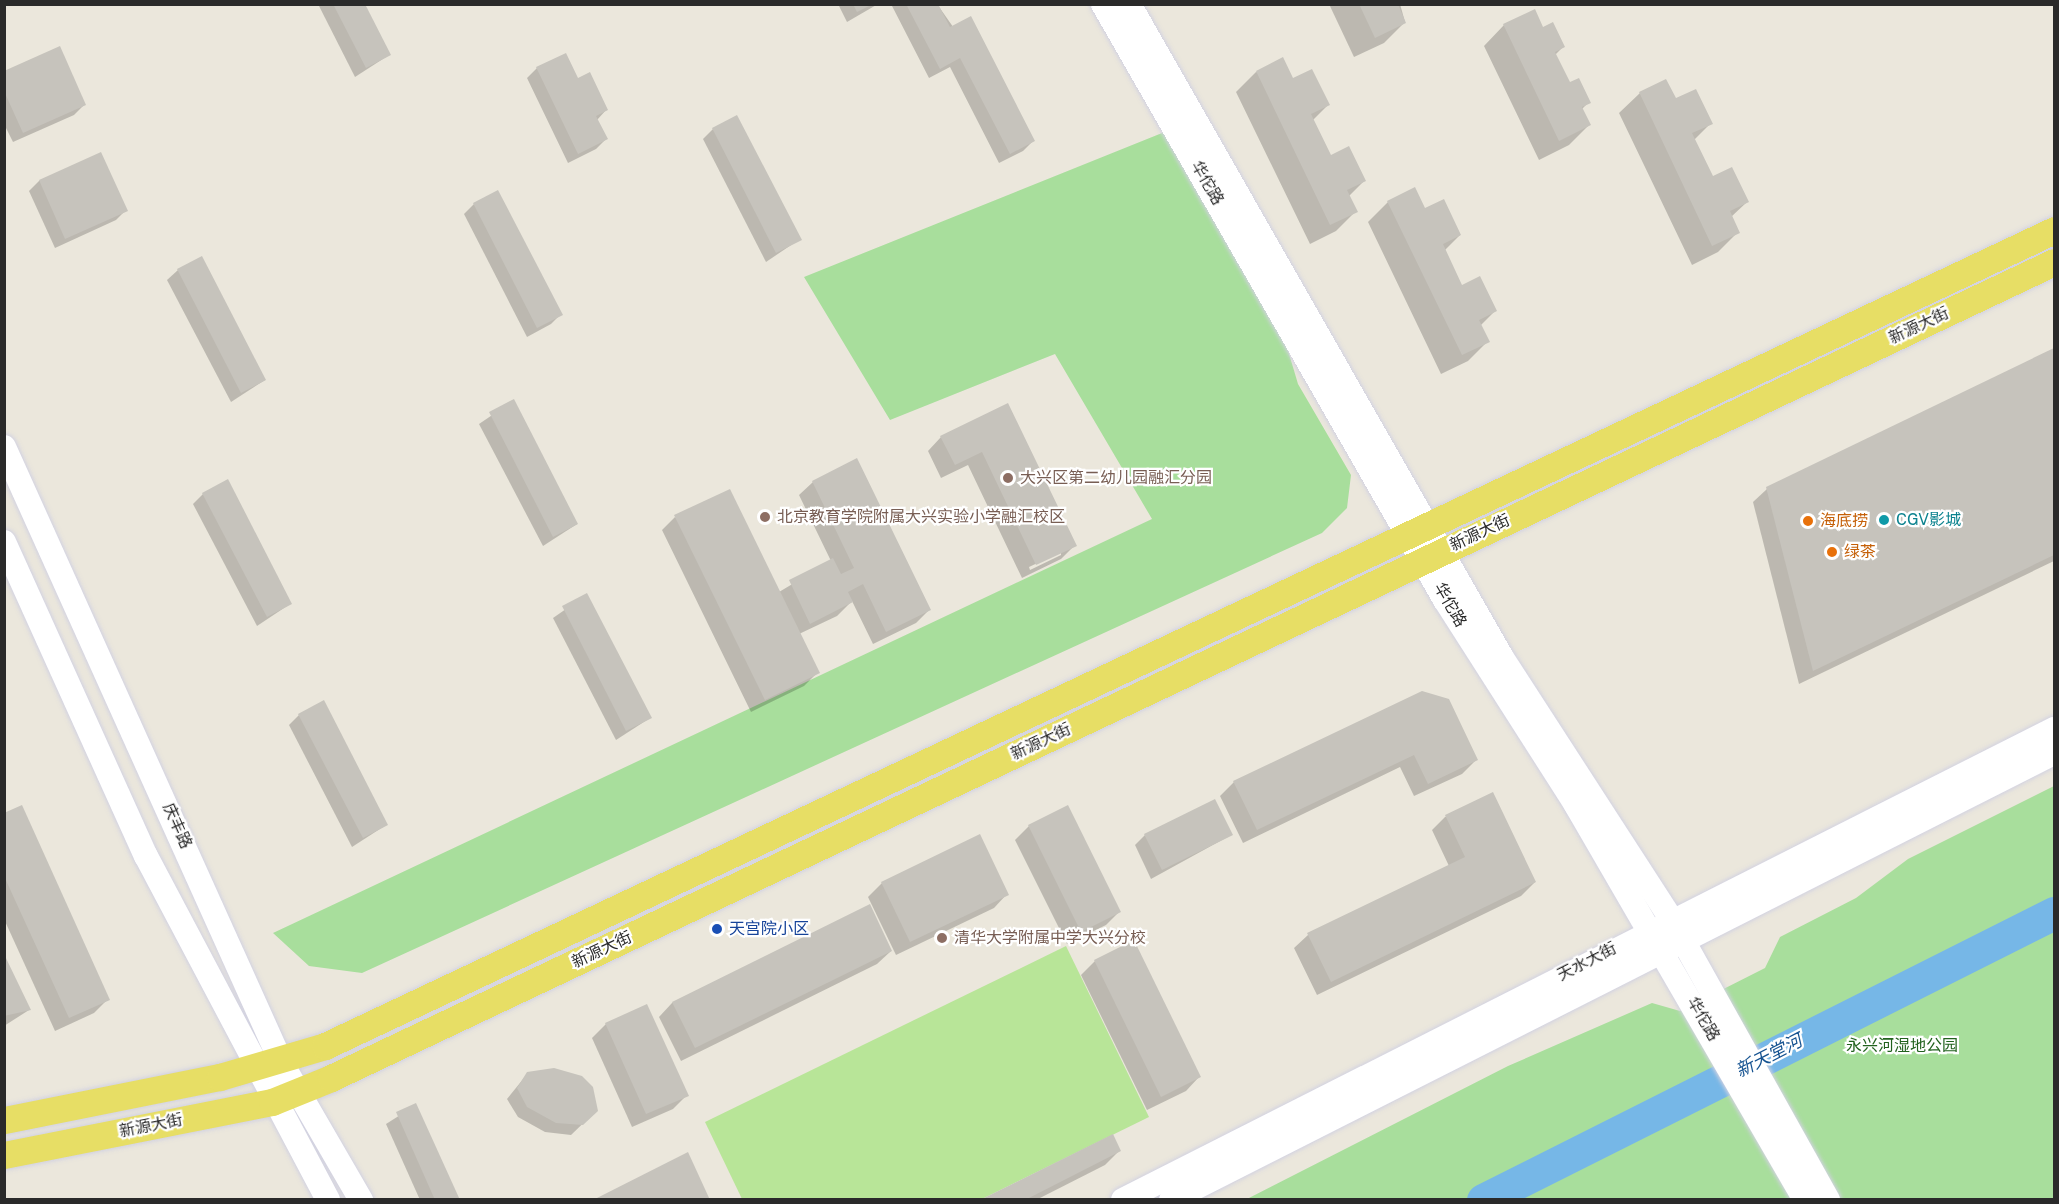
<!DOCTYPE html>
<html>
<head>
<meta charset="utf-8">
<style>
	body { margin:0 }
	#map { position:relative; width:2059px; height:1204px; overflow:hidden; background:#ebe7dc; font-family:"Public Sans","Noto Sans SC",sans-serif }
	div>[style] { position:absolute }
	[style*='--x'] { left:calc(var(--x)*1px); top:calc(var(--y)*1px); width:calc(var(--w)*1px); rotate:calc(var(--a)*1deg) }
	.green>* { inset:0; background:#a8de9c }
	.pitch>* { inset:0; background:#b8e598 }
	.shadow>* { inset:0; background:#0003 }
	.river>* { height:33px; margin:-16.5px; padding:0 16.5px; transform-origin:16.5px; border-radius:16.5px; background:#76b7e7 }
	.building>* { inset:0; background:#c6c3bc }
	.roads { filter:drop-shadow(0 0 2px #d2d2e1) drop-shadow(0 0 2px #d2d2e1) }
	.secondary>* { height:24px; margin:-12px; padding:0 12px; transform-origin:12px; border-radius:12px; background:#fff }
	.primary>* { height:27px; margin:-13.5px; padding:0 13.5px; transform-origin:13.5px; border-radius:13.5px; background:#e7de65 }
	.dots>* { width:16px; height:16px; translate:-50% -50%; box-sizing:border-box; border:3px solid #fff; border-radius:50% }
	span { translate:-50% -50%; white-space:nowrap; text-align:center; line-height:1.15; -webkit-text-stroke:4.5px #fff; paint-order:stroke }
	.street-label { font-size:16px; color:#2a2a2a }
	.education-label { font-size:16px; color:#785e54 }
	.left { translate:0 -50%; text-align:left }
	.culture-label { font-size:16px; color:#0d838f }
	.food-label { font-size:16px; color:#c56008 }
	.transit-label { font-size:16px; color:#164399 }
	.park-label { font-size:16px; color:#22621e }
	.water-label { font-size:18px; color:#165391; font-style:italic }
	.frame { position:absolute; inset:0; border:6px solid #2a2a2a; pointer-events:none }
</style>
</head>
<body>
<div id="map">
	<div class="green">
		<i style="clip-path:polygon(1172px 129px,1272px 296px,1298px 384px,1351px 475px,1347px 508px,1322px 533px,362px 973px,309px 966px,273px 933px,1152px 519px,1055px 354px,890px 420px,804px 277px)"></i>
		<i style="clip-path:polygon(2054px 786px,2054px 1199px,1245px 1200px,1508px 1066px,1652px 1003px,1680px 1011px,1765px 968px,1780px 937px,1856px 898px,1908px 859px)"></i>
	</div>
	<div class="pitch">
		<i style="clip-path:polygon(1066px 946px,1149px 1117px,980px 1200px,742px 1199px,705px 1122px)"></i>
	</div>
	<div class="shadow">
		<i style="clip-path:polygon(318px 4px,363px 4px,389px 55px,355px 77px)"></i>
		<i style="clip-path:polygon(838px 4px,878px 4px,847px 22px)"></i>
		<i style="clip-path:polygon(891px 4px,937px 4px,1033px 141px,1023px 151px,999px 163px,950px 67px,929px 78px)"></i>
		<i style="clip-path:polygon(1329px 4px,1400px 4px,1405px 22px,1384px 43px,1354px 57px)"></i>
		<i style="clip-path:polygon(1504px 25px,1543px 29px,1563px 47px,1555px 55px,1569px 84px,1589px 102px,1581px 110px,1589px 125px,1569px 145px,1539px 160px,1484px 46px)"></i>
		<i style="clip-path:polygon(537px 68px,577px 80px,607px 109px,597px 120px,606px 139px,596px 149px,568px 163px,527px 78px)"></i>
		<i style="clip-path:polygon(1256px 72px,1293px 80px,1328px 105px,1312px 121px,1330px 157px,1364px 181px,1349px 196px,1356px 211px,1336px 231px,1310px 244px,1236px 92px)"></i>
		<i style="clip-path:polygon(4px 73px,84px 105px,74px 115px,13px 142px,4px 124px)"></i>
		<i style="clip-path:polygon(1640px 93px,1675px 100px,1711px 123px,1694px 140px,1712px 178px,1747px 202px,1731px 217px,1738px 232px,1718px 252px,1692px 265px,1619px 113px)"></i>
		<i style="clip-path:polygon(713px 129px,800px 239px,766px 262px,703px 139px)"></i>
		<i style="clip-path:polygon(101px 154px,126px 210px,116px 220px,55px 248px,29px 191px,39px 181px)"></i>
		<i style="clip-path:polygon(1388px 202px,1424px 210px,1460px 235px,1444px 251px,1461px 287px,1496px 310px,1480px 326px,1488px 341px,1468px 361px,1441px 374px,1368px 222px)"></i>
		<i style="clip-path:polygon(474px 204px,561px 314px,551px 324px,527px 337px,464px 214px)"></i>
		<i style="clip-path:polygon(178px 270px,265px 380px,231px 402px,167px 280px)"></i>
		<i style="clip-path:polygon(2054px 350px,2054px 561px,1799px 684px,1753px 502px,1767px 489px)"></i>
		<i style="clip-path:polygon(513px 401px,577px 524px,543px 546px,479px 424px)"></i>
		<i style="clip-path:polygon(evenodd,1007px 405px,1075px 545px,1061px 559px,1022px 578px,968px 465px,941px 478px,928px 451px,941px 437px,1007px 405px,1061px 552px,1061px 555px,1030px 570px,1029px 567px,1061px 552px)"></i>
		<i style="clip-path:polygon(813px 482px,929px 610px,916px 623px,873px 644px,852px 601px,837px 616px,799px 634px,818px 672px,804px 686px,751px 712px,662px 530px,675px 517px,779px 592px,831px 561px,799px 495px)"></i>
		<i style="clip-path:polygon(203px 494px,290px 604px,257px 626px,193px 504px)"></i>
		<i style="clip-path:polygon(586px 595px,650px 718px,616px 740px,553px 618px)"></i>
		<i style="clip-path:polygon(1422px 693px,1476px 760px,1462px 774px,1414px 796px,1400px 767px,1243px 843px,1220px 796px,1234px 782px)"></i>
		<i style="clip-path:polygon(299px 715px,386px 825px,352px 847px,289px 725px)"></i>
		<i style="clip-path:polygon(1492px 794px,1535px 882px,1521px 896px,1317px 995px,1294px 948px,1308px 935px,1449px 866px,1432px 830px,1445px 817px)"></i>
		<i style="clip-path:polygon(4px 814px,108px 999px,94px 1013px,55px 1031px,4px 919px)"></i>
		<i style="clip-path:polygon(1029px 826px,1119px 912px,1106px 925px,1067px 944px,1015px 840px)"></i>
		<i style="clip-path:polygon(1145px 835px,1231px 835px,1151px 879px,1135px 845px)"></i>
		<i style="clip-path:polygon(882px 883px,1007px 894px,994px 908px,896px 955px,868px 897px)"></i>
		<i style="clip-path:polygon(869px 906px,891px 951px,877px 964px,681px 1061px,659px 1017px,672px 1003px)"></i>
		<i style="clip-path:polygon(4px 958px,29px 1010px,4px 1026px)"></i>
		<i style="clip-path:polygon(1095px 961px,1199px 1077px,1186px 1091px,1147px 1110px,1081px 975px)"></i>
		<i style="clip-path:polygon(606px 1024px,687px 1095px,673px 1109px,632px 1127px,592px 1038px)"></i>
		<i style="clip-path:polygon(528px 1073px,597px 1110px,571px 1135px,545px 1132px,518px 1117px,507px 1099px)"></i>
		<i style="clip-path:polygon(416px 1105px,458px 1200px,420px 1200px,386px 1124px)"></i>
		<i style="clip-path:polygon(1119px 1151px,1105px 1165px,1036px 1200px,983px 1200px)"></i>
	</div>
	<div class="river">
		<i style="--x:1483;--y:1200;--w:639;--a:-26.69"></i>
	</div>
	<div class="building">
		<i style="clip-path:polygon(333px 4px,365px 4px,391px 55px,366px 68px)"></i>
		<i style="clip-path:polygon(853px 4px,873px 4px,857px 12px)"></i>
		<i style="clip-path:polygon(906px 4px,938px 4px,950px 27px,971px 16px,1035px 141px,1010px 154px,960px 58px,940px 69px)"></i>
		<i style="clip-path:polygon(1359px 4px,1398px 4px,1406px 23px,1375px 38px)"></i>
		<i style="clip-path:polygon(1535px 9px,1543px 27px,1553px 22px,1565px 47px,1555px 52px,1570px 82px,1579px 78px,1591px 103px,1582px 107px,1591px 125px,1559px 141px,1503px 24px)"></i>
		<i style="clip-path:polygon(60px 46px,86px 105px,23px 133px,4px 91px,4px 71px)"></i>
		<i style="clip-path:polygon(566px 53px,578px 78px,590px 72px,608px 110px,596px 116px,608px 139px,578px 154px,536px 67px)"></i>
		<i style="clip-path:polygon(1283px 57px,1293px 78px,1312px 69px,1330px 105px,1311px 114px,1331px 155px,1349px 146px,1366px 181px,1347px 190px,1358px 212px,1330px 225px,1256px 71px)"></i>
		<i style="clip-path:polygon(1666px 79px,1676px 98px,1696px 89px,1713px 124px,1692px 133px,1713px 176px,1732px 167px,1749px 202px,1730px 211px,1740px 233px,1712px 246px,1639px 92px)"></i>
		<i style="clip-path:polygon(737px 115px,802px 240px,776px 253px,712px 128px)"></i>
		<i style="clip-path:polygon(101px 152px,128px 211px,65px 239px,39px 180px)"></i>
		<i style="clip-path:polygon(1415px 187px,1425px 208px,1444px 199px,1461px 235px,1443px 244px,1462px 285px,1480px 276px,1497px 311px,1479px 320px,1490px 342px,1462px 355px,1387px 201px)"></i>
		<i style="clip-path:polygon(498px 190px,563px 315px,537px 328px,473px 203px)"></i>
		<i style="clip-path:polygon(202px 256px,266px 380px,241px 393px,177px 269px)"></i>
		<i style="clip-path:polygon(2054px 348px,2054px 555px,1813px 671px,1766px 487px)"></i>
		<i style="clip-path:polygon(514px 399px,578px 524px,553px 537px,489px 412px)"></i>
		<i style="clip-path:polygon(1008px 403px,1077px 546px,1036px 565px,982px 452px,955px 465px,940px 436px)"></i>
		<i style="clip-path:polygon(857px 458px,931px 610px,886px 632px,863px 584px,848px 592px,853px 602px,810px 624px,789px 580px,833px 558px,841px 574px,854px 568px,812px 481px)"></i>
		<i style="clip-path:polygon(228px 479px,292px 604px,267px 617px,202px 493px)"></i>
		<i style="clip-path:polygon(730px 489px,820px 673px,765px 700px,674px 515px)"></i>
		<i style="clip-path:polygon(587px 593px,652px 718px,626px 731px,562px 606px)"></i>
		<i style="clip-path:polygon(1422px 691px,1449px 699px,1478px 760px,1428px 784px,1414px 755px,1257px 830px,1233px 781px)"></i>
		<i style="clip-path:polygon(324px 700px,388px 825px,363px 838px,298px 714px)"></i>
		<i style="clip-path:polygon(1493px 792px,1536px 882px,1331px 982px,1307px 933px,1465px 857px,1445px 815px)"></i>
		<i style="clip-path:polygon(1215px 799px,1233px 835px,1162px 870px,1144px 834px)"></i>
		<i style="clip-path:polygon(22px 805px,110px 1000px,69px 1018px,4px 876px,4px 813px)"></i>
		<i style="clip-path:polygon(1068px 805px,1121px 912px,1081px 932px,1028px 825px)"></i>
		<i style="clip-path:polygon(980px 834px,1009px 895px,910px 942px,881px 882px)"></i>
		<i style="clip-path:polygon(870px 904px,892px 951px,695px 1048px,672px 1002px)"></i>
		<i style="clip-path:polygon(1134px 940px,1201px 1077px,1161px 1097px,1094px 960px)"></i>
		<i style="clip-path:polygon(4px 954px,31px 1010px,4px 1016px)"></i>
		<i style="clip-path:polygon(647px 1004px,689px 1096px,646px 1114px,605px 1023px)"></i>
		<i style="clip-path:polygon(554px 1068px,582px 1076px,593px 1087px,598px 1111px,583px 1125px,556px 1123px,527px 1107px,517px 1088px,527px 1072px)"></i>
		<i style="clip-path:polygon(416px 1103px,460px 1200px,435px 1200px,396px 1112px)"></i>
		<i style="clip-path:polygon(1113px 1134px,1121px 1151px,1025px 1200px,980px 1200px)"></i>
		<i style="clip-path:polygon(688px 1152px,710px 1200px,593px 1200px)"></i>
	</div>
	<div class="roads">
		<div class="secondary">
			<i style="--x:1103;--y:4;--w:687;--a:60.15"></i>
			<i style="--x:1445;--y:600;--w:243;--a:57.4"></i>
			<i style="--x:1576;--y:805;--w:457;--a:59.9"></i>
			<i style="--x:1129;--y:4;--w:751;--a:60.29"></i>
			<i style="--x:1501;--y:656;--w:313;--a:57.1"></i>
			<i style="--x:1671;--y:919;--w:322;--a:60.8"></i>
			<i style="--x:4;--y:447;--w:675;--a:65.75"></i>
			<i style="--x:281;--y:1062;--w:160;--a:59.9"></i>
			<i style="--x:4;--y:542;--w:345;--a:65.7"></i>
			<i style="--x:146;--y:856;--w:389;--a:62.1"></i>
			<i style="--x:1123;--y:1200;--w:1043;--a:-26.84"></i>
			<i style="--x:1171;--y:1200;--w:990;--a:-26.85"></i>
		</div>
		<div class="primary">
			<i style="--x:4;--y:1120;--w:220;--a:-11.3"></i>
			<i style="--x:220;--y:1077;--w:109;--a:-16.4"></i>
			<i style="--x:325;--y:1046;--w:1912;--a:-25.26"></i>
			<i style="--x:4;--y:1155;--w:273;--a:-11.2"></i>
			<i style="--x:272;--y:1102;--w:64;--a:-22.1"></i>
			<i style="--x:331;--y:1078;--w:1906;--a:-25.34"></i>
		</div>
	</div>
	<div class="dots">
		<i style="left:1008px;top:478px;background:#8d6e63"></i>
		<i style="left:765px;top:517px;background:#8d6e63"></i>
		<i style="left:1884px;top:520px;background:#0f9aa8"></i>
		<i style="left:1808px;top:521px;background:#e8710a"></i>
		<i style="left:1832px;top:552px;background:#e8710a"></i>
		<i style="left:717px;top:929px;background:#1a4fb4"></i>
		<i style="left:942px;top:938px;background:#8d6e63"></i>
	</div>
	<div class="street-label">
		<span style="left:1207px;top:183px;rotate:60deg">华佗路</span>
		<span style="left:1919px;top:326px;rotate:-25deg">新源大街</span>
		<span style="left:1480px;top:533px;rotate:-25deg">新源大街</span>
		<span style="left:1450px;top:605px;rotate:60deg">华佗路</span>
		<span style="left:1041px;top:742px;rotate:-25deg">新源大街</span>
		<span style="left:177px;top:826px;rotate:66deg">庆丰路</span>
		<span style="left:602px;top:950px;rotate:-25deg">新源大街</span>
		<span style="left:1587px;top:962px;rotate:-27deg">天水大街</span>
		<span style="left:1703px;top:1019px;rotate:60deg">华佗路</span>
		<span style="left:151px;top:1126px;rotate:-11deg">新源大街</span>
	</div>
	<div class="education-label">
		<span class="left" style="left:1020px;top:478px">大兴区第二幼儿园融汇分园</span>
		<span class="left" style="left:777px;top:517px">北京教育学院附属大兴实验小学融汇校区</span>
		<span class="left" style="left:954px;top:938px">清华大学附属中学大兴分校</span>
	</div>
	<div class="culture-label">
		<span class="left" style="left:1896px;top:520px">CGV影城</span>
	</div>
	<div class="food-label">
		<span class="left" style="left:1820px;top:521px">海底捞</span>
		<span class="left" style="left:1844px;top:552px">绿茶</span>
	</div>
	<div class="transit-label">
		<span class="left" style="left:729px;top:929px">天宫院小区</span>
	</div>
	<div class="park-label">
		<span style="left:1902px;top:1046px">永兴河湿地公园</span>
	</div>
	<div class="water-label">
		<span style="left:1769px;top:1056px;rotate:-27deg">新天堂河</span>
	</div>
	<div class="frame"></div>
</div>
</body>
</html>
